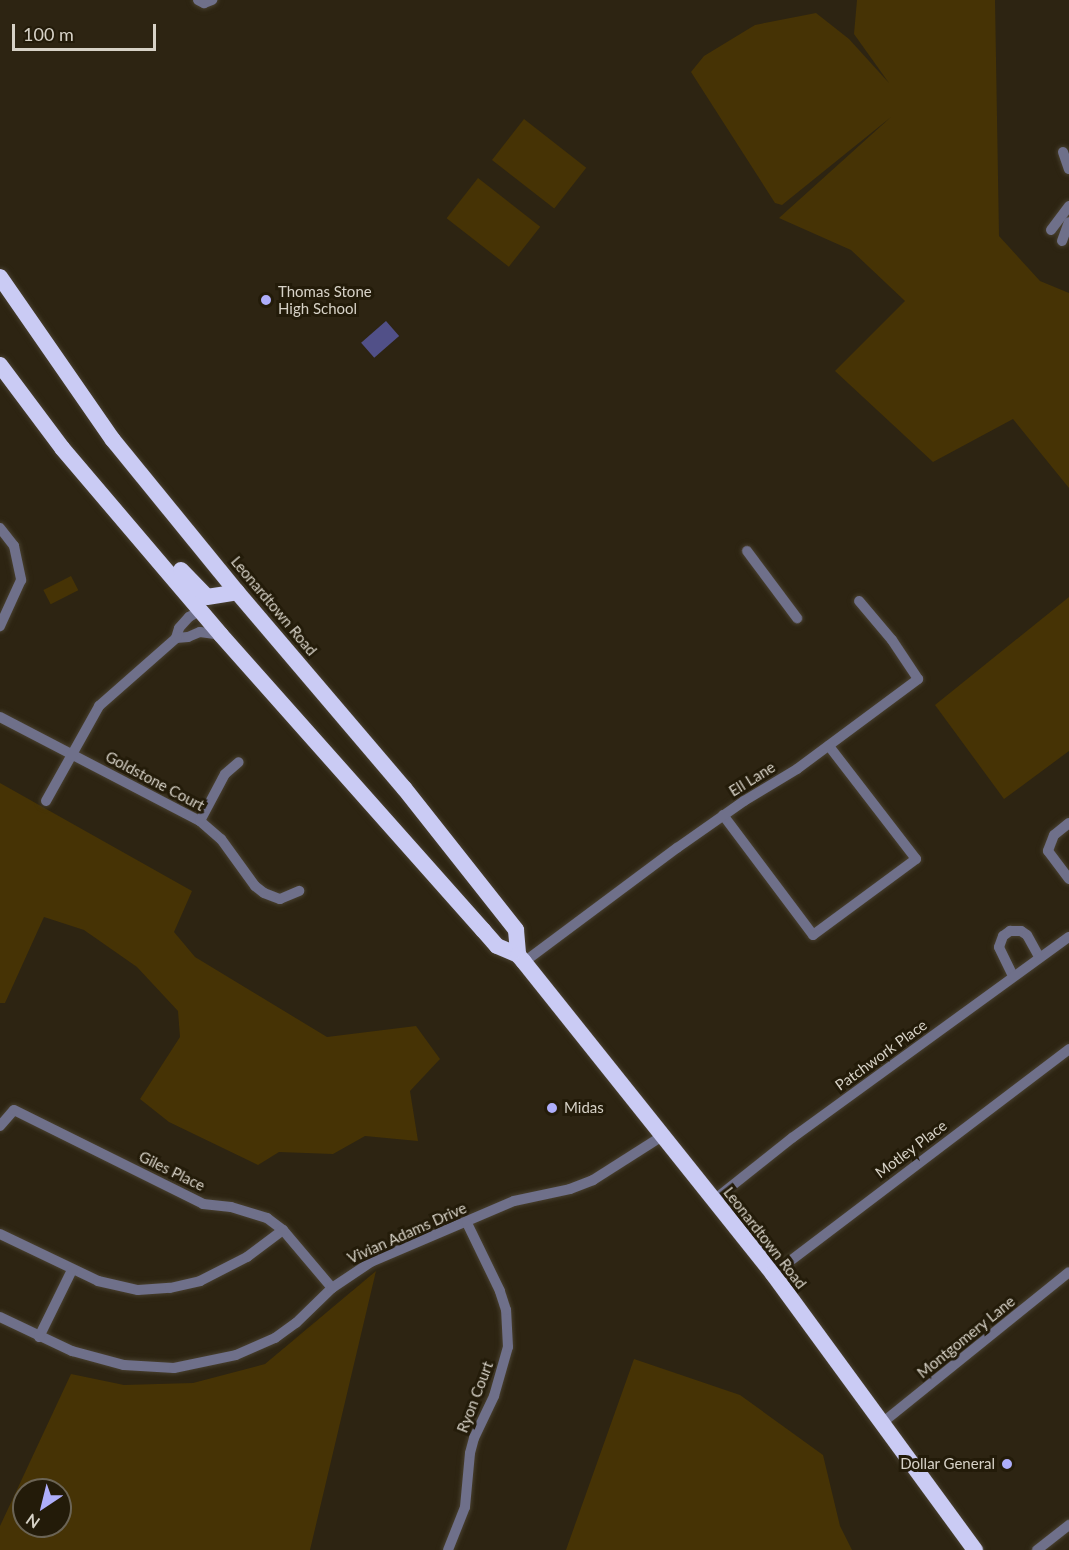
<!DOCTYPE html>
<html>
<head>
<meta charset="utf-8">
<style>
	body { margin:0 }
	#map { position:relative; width:1069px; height:1550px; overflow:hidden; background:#2d2412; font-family:Lato,sans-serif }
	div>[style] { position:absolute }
	.green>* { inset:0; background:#463305; transform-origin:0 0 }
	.water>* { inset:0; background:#515088; transform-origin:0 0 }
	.roads { filter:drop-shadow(0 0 2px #48402f) drop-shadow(0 0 2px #48402f) }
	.minor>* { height:10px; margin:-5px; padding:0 5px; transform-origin:5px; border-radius:5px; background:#6f708a }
	.trunk>* { height:16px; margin:-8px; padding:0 8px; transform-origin:8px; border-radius:8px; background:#cacbf4 }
	.dots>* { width:16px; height:16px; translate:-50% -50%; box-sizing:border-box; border:3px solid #231b09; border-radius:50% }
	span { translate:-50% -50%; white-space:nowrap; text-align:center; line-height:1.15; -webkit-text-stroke:6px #231b09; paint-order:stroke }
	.poi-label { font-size:15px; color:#d7d2c7 }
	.left { translate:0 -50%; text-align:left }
	.right { translate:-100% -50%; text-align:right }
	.street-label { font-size:15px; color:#d7d2c7 }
	.north { position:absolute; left:12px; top:1478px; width:60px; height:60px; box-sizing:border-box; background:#231b09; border:2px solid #6b6455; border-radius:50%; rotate:215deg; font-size:16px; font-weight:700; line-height:24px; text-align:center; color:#d7d2c7 }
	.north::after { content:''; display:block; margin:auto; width:21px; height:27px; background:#aeaefb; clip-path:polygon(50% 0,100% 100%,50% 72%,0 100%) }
	.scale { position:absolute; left:12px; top:24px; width:144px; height:27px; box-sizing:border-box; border:3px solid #d7d2c7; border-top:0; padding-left:8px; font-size:18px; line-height:21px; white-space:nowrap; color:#d7d2c7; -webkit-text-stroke:4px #231b09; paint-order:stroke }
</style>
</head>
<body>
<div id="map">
	<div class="green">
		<i style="clip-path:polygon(857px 0,995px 0,999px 236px,1040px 281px,1069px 293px,1069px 488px,1013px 419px,933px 462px,835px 371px,905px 301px,851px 250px,779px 218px,891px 117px,782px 205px,775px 203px,691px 72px,704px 56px,755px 25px,816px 13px,849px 39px,889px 83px,854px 34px)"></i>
		<i style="left:524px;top:119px;width:79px;height:52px;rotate:38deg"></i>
		<i style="left:478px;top:178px;width:79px;height:51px;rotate:38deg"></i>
		<i style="left:71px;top:576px;width:16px;height:31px;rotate:63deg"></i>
		<i style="clip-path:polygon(1069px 597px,1069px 751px,1004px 799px,935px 705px)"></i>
		<i style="clip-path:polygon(0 783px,192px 891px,174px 932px,195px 957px,327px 1037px,416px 1026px,440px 1059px,410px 1091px,418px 1141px,365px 1136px,333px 1154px,279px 1152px,258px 1165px,169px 1122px,140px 1099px,180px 1037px,178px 1011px,137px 967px,84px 930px,44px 917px,5px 1003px,0 1003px)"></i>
		<i style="clip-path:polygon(evenodd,376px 1271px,310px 1550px,0 1550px,0 1526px,71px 1374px,124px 1385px,193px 1383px,265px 1364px,376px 1271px,24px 1490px,60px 1490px,60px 1526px,24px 1526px,24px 1490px)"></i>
		<i style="clip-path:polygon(634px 1359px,740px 1395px,823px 1455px,840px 1526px,852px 1550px,566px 1550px)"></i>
	</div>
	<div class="water">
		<i style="left:386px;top:321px;width:20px;height:33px;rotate:49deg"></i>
	</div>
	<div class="roads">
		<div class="minor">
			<i style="left:198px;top:0;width:7px;rotate:27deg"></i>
			<i style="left:204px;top:3px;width:9px;rotate:-21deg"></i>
			<i style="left:1063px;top:152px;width:18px;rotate:71deg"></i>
			<i style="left:1051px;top:230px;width:30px;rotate:-53deg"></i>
			<i style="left:1062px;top:241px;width:20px;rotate:-70deg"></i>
			<i style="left:0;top:528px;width:23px;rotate:52deg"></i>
			<i style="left:14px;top:546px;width:35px;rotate:78deg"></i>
			<i style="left:21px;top:580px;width:51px;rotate:114.5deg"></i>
			<i style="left:747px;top:551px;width:84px;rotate:53.3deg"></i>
			<i style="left:176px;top:638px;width:12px;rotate:-5deg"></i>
			<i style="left:188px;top:637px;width:13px;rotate:-23deg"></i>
			<i style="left:200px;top:632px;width:21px;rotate:8deg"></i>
			<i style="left:0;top:717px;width:225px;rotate:27.5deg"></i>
			<i style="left:200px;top:821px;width:28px;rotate:41deg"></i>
			<i style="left:221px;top:839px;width:58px;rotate:54.1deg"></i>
			<i style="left:255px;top:886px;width:11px;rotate:38deg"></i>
			<i style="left:264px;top:893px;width:17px;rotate:21deg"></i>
			<i style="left:280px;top:899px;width:21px;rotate:-23deg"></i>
			<i style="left:46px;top:801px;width:109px;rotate:-60.8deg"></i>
			<i style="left:99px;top:706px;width:103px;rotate:-41.4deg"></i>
			<i style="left:176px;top:638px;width:10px;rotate:-73deg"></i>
			<i style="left:179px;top:628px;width:15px;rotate:-48deg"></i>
			<i style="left:189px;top:617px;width:14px;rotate:-30deg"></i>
			<i style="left:723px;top:815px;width:150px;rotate:53.1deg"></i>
			<i style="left:813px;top:935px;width:128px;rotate:-36.4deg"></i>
			<i style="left:916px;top:859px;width:143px;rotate:-127.6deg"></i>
			<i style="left:200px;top:821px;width:53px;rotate:-62deg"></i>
			<i style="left:225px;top:774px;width:18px;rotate:-41deg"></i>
			<i style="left:1069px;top:823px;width:19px;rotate:141deg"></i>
			<i style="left:1054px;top:835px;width:17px;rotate:111deg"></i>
			<i style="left:1048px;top:851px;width:35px;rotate:53deg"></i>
			<i style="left:524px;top:962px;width:191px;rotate:-36.7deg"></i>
			<i style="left:677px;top:848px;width:82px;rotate:-35deg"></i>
			<i style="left:744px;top:801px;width:62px;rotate:-31.1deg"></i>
			<i style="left:797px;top:769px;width:151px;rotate:-36.6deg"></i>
			<i style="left:918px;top:679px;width:47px;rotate:-123.7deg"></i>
			<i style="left:892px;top:640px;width:51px;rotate:-130.2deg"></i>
			<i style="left:1013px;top:976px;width:32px;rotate:-116deg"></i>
			<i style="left:999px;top:947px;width:12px;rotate:-70deg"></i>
			<i style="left:1003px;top:936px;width:9px;rotate:-36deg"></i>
			<i style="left:1010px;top:931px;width:11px"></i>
			<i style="left:1021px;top:931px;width:7px;rotate:34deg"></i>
			<i style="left:1027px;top:935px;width:25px;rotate:61deg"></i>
			<i style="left:0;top:1126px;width:21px;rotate:-49deg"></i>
			<i style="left:14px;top:1110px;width:211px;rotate:26.4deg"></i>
			<i style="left:203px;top:1204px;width:28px;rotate:6deg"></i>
			<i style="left:231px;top:1207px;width:38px;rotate:17deg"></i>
			<i style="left:267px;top:1218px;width:20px;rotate:37deg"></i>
			<i style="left:283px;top:1230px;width:76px;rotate:49.8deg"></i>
			<i style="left:714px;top:1200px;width:100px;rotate:-38.5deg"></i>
			<i style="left:792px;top:1138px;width:342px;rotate:-36deg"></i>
			<i style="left:0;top:1234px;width:109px;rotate:25.6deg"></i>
			<i style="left:98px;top:1281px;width:41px;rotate:12.7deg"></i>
			<i style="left:138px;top:1290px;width:32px;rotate:-4deg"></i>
			<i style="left:170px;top:1288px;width:31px;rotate:-13deg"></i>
			<i style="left:200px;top:1281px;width:53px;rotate:-27.1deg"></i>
			<i style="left:247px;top:1257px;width:45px;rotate:-36.9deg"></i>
			<i style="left:773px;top:1274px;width:372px;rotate:-37.2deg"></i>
			<i style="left:0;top:1317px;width:80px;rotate:25.3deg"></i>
			<i style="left:72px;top:1351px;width:54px;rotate:15.1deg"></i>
			<i style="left:124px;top:1365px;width:50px;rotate:3.4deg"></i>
			<i style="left:174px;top:1368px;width:63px;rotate:-11.8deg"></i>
			<i style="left:236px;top:1355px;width:43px;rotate:-23.6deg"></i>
			<i style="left:275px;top:1338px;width:26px;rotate:-36deg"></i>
			<i style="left:296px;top:1323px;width:50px;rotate:-44.2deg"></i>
			<i style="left:332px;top:1288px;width:47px;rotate:-33.7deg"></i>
			<i style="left:371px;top:1262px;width:155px;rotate:-23.1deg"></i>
			<i style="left:514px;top:1201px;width:57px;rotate:-12.1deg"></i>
			<i style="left:570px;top:1189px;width:25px;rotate:-21deg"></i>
			<i style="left:593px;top:1180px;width:84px;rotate:-32.4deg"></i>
			<i style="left:39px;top:1337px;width:75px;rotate:-63.8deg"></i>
			<i style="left:882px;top:1423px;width:240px;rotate:-38.9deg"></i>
			<i style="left:448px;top:1550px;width:46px;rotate:-68.4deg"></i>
			<i style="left:465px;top:1507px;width:54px;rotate:-84.7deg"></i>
			<i style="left:470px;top:1453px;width:16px;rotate:-75deg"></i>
			<i style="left:474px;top:1438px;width:47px;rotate:-64.5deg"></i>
			<i style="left:494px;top:1396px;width:51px;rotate:-74.1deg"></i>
			<i style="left:508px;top:1347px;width:37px;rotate:-93deg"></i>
			<i style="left:506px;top:1310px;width:20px;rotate:-108deg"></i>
			<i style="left:500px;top:1291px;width:76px;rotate:-115.9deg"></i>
			<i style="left:1037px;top:1550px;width:41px;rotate:-38deg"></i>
		</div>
		<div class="trunk">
			<i style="left:0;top:277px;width:198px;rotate:55.3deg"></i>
			<i style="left:113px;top:440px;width:196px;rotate:50.8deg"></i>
			<i style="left:237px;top:592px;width:257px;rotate:49.6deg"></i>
			<i style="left:404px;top:788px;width:181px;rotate:51.7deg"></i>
			<i style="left:516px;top:930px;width:25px;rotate:85deg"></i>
			<i style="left:0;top:365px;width:104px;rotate:53.2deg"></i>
			<i style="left:62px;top:448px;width:245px;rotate:49.6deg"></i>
			<i style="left:221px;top:635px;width:395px;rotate:48.4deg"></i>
			<i style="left:483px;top:930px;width:21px;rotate:49deg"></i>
			<i style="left:497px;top:946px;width:23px;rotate:23deg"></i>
			<i style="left:518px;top:955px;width:9px;rotate:49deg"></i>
			<i style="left:524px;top:962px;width:399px;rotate:51.4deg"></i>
			<i style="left:773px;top:1274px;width:342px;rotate:53.8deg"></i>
			<i style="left:181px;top:570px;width:37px;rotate:46deg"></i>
			<i style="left:207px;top:597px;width:30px;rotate:-9deg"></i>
		</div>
	</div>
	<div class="dots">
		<i style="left:266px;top:300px;background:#aeaefb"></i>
		<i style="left:552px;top:1108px;background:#aeaefb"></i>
		<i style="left:1007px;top:1464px;background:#aeaefb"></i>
	</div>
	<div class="poi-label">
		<span class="left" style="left:278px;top:300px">Thomas Stone<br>High School</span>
		<span class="left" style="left:564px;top:1108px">Midas</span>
		<span class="right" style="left:995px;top:1464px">Dollar General</span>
	</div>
	<div class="street-label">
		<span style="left:274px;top:606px;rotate:50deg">Leonardtown Road</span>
		<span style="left:752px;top:779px;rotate:-32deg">Ell Lane</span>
		<span style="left:155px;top:781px;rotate:28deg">Goldstone Court</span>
		<span style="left:881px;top:1055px;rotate:-36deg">Patchwork Place</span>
		<span style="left:911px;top:1149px;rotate:-37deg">Motley Place</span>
		<span style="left:172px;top:1171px;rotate:26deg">Giles Place</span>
		<span style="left:407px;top:1233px;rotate:-24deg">Vivian Adams Drive</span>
		<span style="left:765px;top:1238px;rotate:52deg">Leonardtown Road</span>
		<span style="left:966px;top:1337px;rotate:-39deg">Montgomery Lane</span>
		<span style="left:475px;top:1397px;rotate:-69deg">Ryon Court</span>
	</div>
	<div class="north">N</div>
	<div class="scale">100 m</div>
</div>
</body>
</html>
